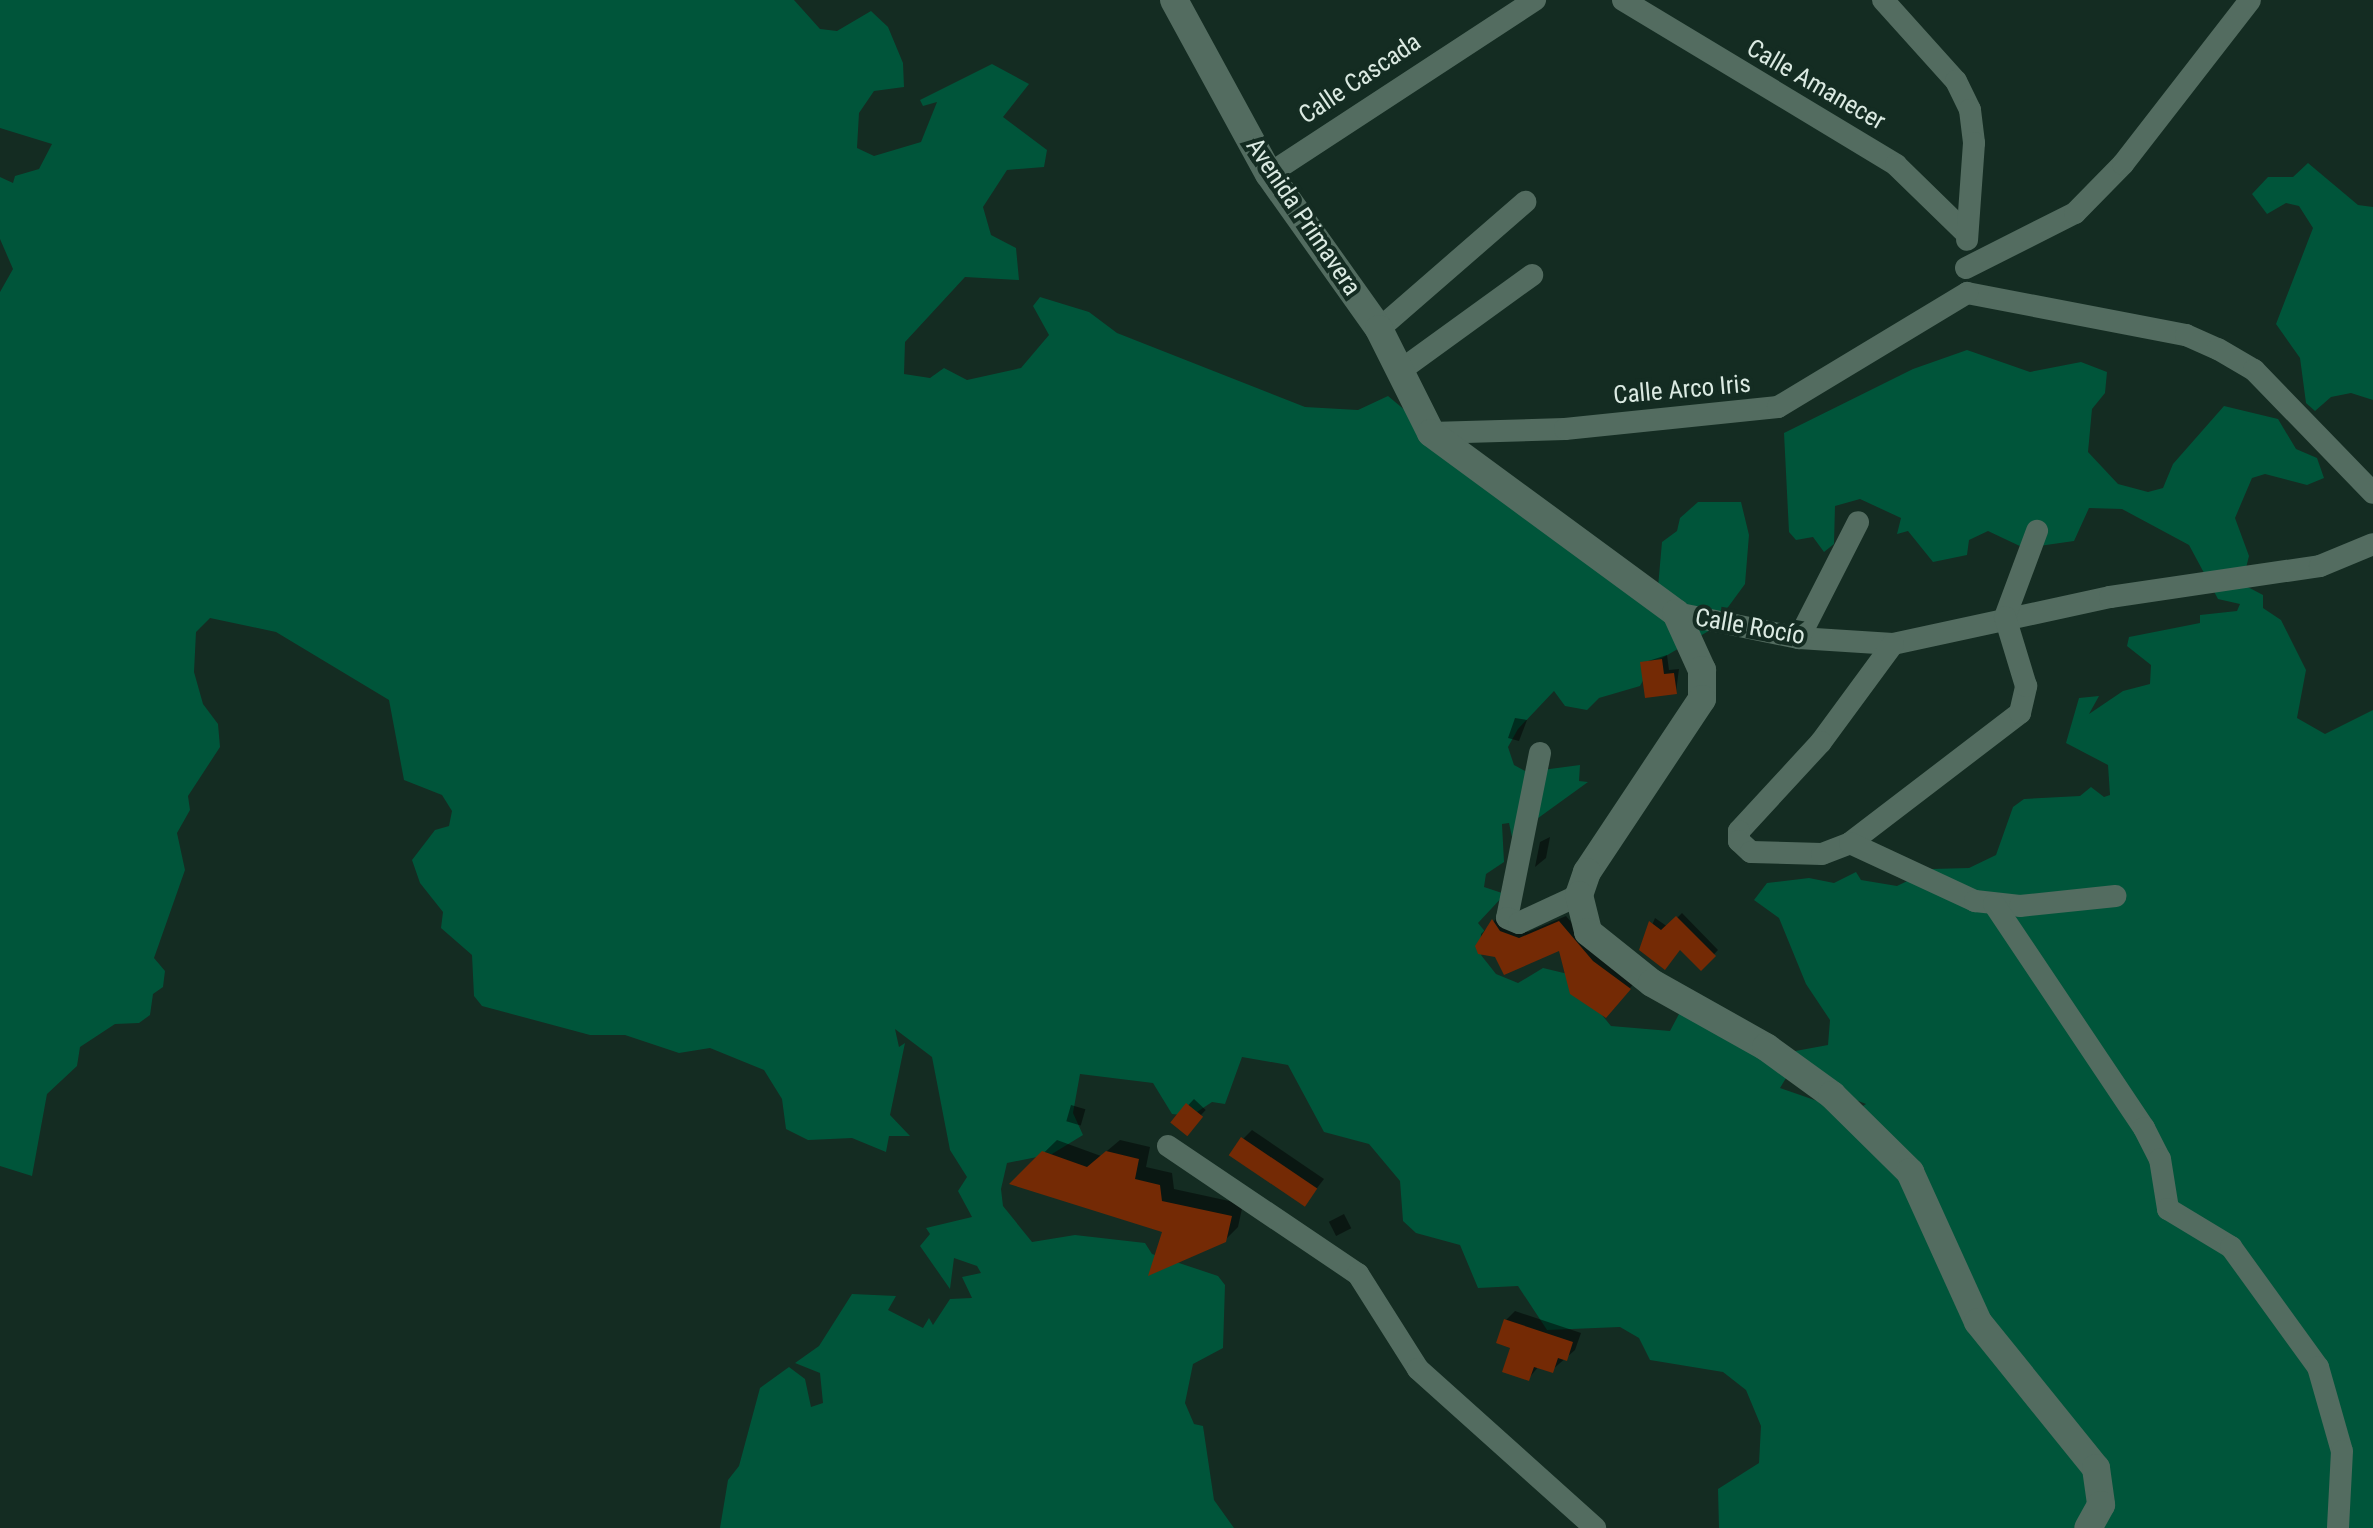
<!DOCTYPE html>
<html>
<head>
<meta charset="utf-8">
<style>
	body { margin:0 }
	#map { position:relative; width:2373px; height:1528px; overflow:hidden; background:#142c22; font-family:"Roboto Condensed",sans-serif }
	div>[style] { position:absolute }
	.green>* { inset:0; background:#00553a }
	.shadow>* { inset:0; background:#0007; transform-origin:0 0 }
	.building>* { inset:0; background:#742a05; transform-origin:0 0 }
	.minor>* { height:22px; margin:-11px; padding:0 11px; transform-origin:11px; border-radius:11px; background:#536c60 }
	.tertiary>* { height:28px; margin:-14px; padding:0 14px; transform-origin:14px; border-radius:14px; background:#536c60 }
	span { translate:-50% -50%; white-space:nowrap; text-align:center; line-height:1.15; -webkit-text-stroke:8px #142c22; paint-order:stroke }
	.street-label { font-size:25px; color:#dbeae2 }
</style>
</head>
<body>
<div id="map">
	<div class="green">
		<i style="clip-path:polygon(0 0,794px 0,820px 29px,837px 31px,871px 11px,888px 27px,903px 63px,904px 87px,874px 91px,859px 113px,857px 148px,874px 156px,921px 142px,937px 102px,923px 106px,920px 100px,992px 64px,1029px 84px,1003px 117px,1047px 150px,1044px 167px,1007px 170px,983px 207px,991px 235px,1016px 248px,1019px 280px,965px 277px,905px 342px,904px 374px,930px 378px,944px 368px,967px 380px,1021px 368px,1049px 335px,1033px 306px,1040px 297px,1089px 312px,1117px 333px,1305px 407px,1358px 410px,1388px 396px,1600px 573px,1658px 587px,1662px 542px,1677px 531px,1680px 518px,1698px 502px,1741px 502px,1749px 535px,1745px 584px,1712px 629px,1652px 664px,1640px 686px,1599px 698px,1587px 710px,1565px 706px,1554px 691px,1518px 729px,1508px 747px,1514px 765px,1527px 772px,1580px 765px,1579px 781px,1588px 782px,1512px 837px,1509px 823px,1502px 824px,1504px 862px,1486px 874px,1484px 887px,1505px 894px,1478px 923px,1492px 940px,1481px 955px,1496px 974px,1518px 983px,1543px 968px,1568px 974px,1611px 1026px,1670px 1031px,1680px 1012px,1696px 1005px,1786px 1078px,1780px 1088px,1852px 1113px,1866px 1104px,1820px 1086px,1790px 1052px,1828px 1045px,1830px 1020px,1806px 984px,1779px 918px,1754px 900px,1767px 883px,1809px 878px,1834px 883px,1856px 872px,1861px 880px,1897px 886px,1932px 869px,1969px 868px,1996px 855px,2013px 807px,2024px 799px,2080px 796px,2091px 787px,2104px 797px,2110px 795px,2108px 765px,2066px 743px,2079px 698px,2099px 696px,2089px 714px,2123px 691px,2150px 684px,2151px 665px,2127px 646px,2129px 637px,2200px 623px,2200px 615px,2237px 611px,2240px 604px,2218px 599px,2189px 545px,2122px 509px,2089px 508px,2074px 541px,2024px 548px,1988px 531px,1969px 540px,1967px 555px,1933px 562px,1908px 531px,1897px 534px,1901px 518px,1860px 499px,1835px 506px,1834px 544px,1824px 552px,1813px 537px,1796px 540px,1789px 532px,1784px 433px,1913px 369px,1967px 350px,2030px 372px,2081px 362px,2107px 372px,2105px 393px,2092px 409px,2088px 452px,2118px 484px,2148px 492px,2163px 488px,2173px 464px,2224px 406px,2278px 419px,2296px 449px,2317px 458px,2324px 478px,2307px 485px,2265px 474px,2252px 478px,2235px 518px,2249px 556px,2242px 584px,2263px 595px,2263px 608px,2281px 620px,2306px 670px,2297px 718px,2325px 734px,2373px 710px,2373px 1528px,1719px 1528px,1718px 1489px,1759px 1463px,1761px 1426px,1746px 1390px,1723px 1372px,1650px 1360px,1639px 1338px,1620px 1327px,1547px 1330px,1518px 1286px,1478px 1288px,1460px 1245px,1416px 1233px,1403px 1221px,1400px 1181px,1369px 1144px,1324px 1132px,1288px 1065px,1242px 1057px,1225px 1104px,1212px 1102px,1191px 1116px,1172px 1114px,1153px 1083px,1080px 1074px,1073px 1113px,1083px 1135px,1052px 1154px,1007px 1163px,1001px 1189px,1003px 1206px,1032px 1242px,1075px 1235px,1145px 1243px,1152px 1254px,1218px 1276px,1225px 1285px,1223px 1348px,1193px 1364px,1185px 1403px,1194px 1424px,1203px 1426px,1214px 1500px,1234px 1528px,720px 1528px,728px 1480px,739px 1466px,760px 1388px,789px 1367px,805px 1379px,811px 1407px,823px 1403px,820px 1373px,795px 1363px,819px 1346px,852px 1294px,896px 1296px,888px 1310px,923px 1328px,929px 1318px,933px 1325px,950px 1299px,972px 1298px,962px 1277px,981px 1273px,977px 1266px,954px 1258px,950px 1289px,920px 1246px,930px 1234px,926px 1228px,972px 1217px,958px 1191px,967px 1177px,950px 1150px,932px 1057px,895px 1029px,899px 1047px,905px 1043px,890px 1115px,910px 1136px,889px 1136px,886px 1152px,852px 1138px,808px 1140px,786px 1129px,782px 1099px,764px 1070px,710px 1048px,679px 1053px,625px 1035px,590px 1035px,482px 1006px,474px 996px,472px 955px,441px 928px,443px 912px,420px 883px,412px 860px,435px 830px,449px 826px,452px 811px,442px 795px,404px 780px,389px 700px,276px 632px,210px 618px,196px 632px,194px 672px,203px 704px,218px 724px,220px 747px,188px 796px,190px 810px,177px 833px,185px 870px,154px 958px,165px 971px,163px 987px,153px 994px,150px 1015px,139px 1023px,115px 1024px,80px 1047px,77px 1066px,47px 1094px,32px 1176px,0 1166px,0 292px,13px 269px,0 239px,0 177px,13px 183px,15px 176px,39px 169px,52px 144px,0 128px)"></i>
		<i style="clip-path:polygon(2308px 163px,2358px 205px,2373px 207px,2373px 400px,2351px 393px,2331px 397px,2315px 411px,2306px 403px,2300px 358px,2276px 324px,2313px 228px,2299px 206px,2286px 203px,2267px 214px,2252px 194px,2268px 177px,2293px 177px)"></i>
	</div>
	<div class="shadow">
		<i style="clip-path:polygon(1667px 655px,1669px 670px,1679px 669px,1676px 692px,1642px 663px)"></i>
		<i style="clip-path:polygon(1515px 718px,1527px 720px,1519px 741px,1508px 738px)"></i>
		<i style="clip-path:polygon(1550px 837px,1546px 858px,1535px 867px,1540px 842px)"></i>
		<i style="clip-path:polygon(1682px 913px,1718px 950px,1701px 968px,1681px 947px,1642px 949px,1655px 918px,1668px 927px)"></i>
		<i style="clip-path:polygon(1500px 915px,1507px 925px,1528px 932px,1566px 916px,1599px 955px,1636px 981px,1613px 1008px,1560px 948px,1480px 952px,1481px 934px)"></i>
		<i style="left:1194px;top:1099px;width:16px;height:31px;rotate:43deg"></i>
		<i style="left:1071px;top:1105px;width:15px;height:17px;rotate:16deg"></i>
		<i style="clip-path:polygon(1252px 1130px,1324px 1179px,1304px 1205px,1243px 1139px)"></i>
		<i style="clip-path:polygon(1057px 1140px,1101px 1156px,1120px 1140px,1150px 1147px,1146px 1167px,1172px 1173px,1174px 1189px,1243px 1204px,1238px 1227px,1225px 1240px,1165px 1230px,1013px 1183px)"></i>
		<i style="left:1344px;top:1214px;width:16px;height:17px;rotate:63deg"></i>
		<i style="clip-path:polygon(1515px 1311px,1581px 1333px,1575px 1350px,1552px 1370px,1539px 1366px,1529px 1378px,1506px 1320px)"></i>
	</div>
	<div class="building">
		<i style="clip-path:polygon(1662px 659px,1664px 674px,1674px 673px,1677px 694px,1645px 698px,1640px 662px)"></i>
		<i style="clip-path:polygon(1676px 916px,1716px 956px,1701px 971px,1680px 950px,1665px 970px,1639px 950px,1649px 921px,1661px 930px)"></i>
		<i style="clip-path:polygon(1492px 919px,1500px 931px,1519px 938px,1559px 921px,1593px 961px,1631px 989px,1606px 1018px,1570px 994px,1559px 951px,1504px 975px,1495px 957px,1478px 954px,1475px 946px)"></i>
		<i style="left:1186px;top:1103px;width:22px;height:25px;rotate:39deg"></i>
		<i style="left:1241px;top:1137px;width:92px;height:22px;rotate:34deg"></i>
		<i style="clip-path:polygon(1042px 1151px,1087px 1167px,1106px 1151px,1139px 1159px,1135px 1179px,1160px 1185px,1162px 1201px,1232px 1216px,1226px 1242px,1148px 1276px,1162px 1232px,1009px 1184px)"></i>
		<i style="clip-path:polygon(1504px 1319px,1573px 1342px,1567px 1361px,1558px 1358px,1553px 1373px,1534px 1367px,1529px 1381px,1502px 1372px,1510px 1348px,1496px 1343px)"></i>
	</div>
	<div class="minor">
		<i style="left:1623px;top:0;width:319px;rotate:31.1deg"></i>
		<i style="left:1896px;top:165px;width:99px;rotate:44.2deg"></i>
		<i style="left:1883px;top:0;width:109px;rotate:48deg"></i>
		<i style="left:1956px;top:81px;width:32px;rotate:64deg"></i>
		<i style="left:1970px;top:110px;width:33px;rotate:83deg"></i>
		<i style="left:1974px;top:143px;width:97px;rotate:94.1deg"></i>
		<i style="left:1269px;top:174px;width:318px;rotate:-33.2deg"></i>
		<i style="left:1966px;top:268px;width:122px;rotate:-26.8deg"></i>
		<i style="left:2075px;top:213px;width:69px;rotate:-45.6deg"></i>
		<i style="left:2123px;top:164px;width:207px;rotate:-52.2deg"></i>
		<i style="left:1967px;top:293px;width:223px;rotate:10.9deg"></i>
		<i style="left:2186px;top:335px;width:35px;rotate:24deg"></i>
		<i style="left:2218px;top:349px;width:42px;rotate:30.3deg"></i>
		<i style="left:2254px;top:370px;width:171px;rotate:45.9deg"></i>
		<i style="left:1379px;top:329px;width:194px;rotate:-41deg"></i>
		<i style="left:1401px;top:370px;width:162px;rotate:-35.9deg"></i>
		<i style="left:1431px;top:433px;width:134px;rotate:-1.7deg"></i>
		<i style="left:1565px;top:429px;width:214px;rotate:-5.9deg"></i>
		<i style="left:1778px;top:407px;width:221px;rotate:-31.1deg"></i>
		<i style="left:1676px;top:613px;width:126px;rotate:11.5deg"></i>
		<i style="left:1799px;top:638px;width:94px;rotate:3.7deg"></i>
		<i style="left:1893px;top:644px;width:222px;rotate:-12.2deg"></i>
		<i style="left:2110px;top:597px;width:212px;rotate:-8.4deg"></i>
		<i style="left:2320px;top:566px;width:57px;rotate:-22.5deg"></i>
		<i style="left:2005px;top:617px;width:92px;rotate:-69.6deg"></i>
		<i style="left:1799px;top:638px;width:130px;rotate:-63deg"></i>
		<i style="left:1893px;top:644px;width:122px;rotate:126.3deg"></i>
		<i style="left:1821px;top:742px;width:121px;rotate:132.7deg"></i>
		<i style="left:1739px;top:831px;width:10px;rotate:90deg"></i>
		<i style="left:1739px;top:841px;width:16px;rotate:43deg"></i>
		<i style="left:1751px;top:852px;width:71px;rotate:1.6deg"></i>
		<i style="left:1822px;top:854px;width:30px;rotate:-21deg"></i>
		<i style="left:1850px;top:843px;width:214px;rotate:-37.4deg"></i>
		<i style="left:2020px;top:713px;width:28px;rotate:-77deg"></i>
		<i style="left:2026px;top:686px;width:72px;rotate:-106.9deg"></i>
		<i style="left:1540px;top:753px;width:168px;rotate:101.3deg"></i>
		<i style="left:1507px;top:918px;width:13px;rotate:23deg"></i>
		<i style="left:1519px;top:923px;width:66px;rotate:-25deg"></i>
		<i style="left:1850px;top:843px;width:138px;rotate:24.9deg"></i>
		<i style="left:1975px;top:901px;width:45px;rotate:6.3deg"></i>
		<i style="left:2020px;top:906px;width:96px;rotate:-6deg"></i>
		<i style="left:1994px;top:904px;width:270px;rotate:56.2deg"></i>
		<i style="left:2144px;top:1128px;width:35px;rotate:63deg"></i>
		<i style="left:2160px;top:1159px;width:51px;rotate:80.9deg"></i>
		<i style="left:2168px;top:1209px;width:74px;rotate:31.1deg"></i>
		<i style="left:2231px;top:1247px;width:148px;rotate:54.1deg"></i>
		<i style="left:2318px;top:1367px;width:87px;rotate:74.1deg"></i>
		<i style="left:2342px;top:1451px;width:77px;rotate:93deg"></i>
		<i style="left:1168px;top:1146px;width:229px;rotate:34deg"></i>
		<i style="left:1358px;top:1274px;width:112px;rotate:57.7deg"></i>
		<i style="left:1418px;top:1369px;width:238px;rotate:41.9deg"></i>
	</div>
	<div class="tertiary">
		<i style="left:1174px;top:0;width:198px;rotate:61.4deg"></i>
		<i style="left:1269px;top:174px;width:190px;rotate:54.6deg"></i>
		<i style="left:1379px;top:329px;width:116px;rotate:63.4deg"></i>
		<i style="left:1431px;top:433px;width:304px;rotate:36.3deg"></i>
		<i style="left:1676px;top:613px;width:63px;rotate:65.5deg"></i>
		<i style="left:1702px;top:670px;width:29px;rotate:90deg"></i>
		<i style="left:1702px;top:699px;width:208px;rotate:123.6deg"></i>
		<i style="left:1587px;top:872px;width:24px;rotate:109deg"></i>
		<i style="left:1579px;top:895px;width:38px;rotate:76deg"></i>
		<i style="left:1588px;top:932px;width:82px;rotate:38.6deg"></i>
		<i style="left:1652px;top:983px;width:131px;rotate:29.3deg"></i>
		<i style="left:1766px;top:1047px;width:82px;rotate:36deg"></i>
		<i style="left:1832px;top:1095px;width:110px;rotate:44.6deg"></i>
		<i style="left:1910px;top:1172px;width:165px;rotate:65.6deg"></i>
		<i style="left:1978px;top:1322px;width:188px;rotate:51.1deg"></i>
		<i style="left:2096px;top:1468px;width:37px;rotate:82deg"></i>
		<i style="left:2101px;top:1505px;width:26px;rotate:119deg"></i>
	</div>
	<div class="street-label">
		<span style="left:1360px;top:79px;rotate:-34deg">Calle Cascada</span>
		<span style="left:1816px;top:85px;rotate:30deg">Calle Amanecer</span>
		<span style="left:1303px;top:217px;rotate:56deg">Avenida Primavera</span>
		<span style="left:1682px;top:390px;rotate:-5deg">Calle Arco Iris</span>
		<span style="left:1750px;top:627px;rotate:10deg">Calle Rocío</span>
	</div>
</div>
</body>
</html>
